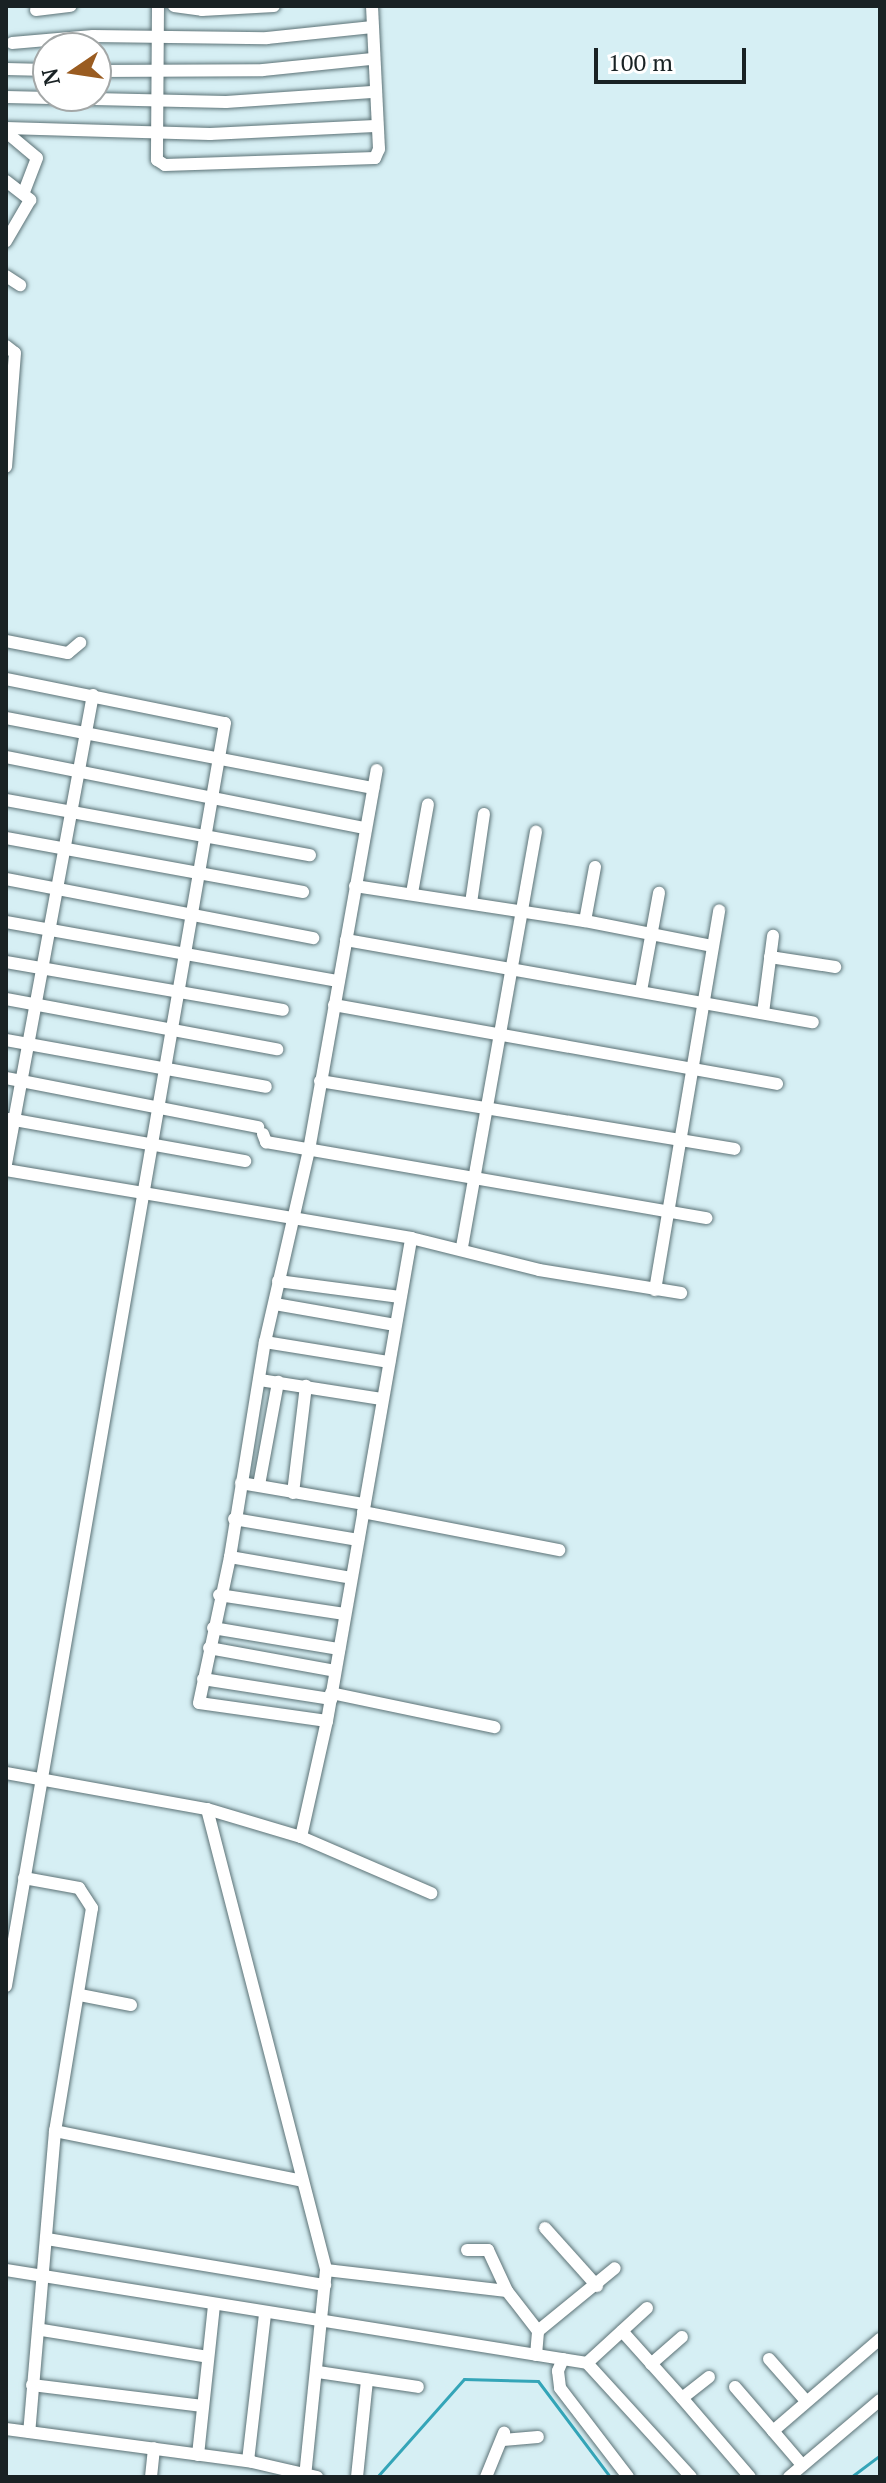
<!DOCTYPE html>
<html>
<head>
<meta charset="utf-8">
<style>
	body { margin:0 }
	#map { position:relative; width:886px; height:2483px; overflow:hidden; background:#d6eff4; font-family:"PT Serif",serif }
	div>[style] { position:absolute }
	.stream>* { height:3px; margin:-1.5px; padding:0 1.5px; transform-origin:1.5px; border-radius:1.5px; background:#34a5b8 }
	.roads { filter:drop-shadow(0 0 2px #5c7276) drop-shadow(0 0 2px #5c7276) }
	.minor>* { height:12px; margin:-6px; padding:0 6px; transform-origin:6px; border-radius:6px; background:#fff }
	span { translate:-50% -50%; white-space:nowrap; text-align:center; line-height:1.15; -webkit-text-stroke:6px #fff; paint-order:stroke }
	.frame { position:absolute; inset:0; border:8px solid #192224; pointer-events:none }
	.north { position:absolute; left:32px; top:32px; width:80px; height:80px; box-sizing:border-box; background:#fff; border:2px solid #a3a7a7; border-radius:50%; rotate:257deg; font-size:22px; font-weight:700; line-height:32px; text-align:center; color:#192224 }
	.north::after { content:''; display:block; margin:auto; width:28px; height:36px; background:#9a5c21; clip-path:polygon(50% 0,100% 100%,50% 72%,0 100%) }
	.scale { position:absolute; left:594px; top:48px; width:152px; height:36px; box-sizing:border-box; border:4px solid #192224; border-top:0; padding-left:10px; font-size:24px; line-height:28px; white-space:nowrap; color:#192224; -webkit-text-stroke:6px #fff; paint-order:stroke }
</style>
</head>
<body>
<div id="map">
	<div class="stream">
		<i style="left:377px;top:2477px;width:131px;rotate:-48.4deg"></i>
		<i style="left:464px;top:2379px;width:74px;rotate:1.5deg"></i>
		<i style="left:538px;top:2381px;width:120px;rotate:53.1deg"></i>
		<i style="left:851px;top:2477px;width:36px;rotate:-37deg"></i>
	</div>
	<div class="roads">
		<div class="minor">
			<i style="left:158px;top:6px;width:154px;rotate:90.4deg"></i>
			<i style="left:157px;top:160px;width:9px;rotate:32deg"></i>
			<i style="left:165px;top:165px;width:210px;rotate:-1.9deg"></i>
			<i style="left:375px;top:158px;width:10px;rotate:-66deg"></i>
			<i style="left:379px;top:149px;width:143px;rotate:-92.8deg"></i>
			<i style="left:174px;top:6px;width:28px;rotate:8deg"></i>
			<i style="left:202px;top:10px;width:72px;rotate:-3.2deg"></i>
			<i style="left:36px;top:10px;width:35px;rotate:-7deg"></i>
			<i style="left:12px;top:43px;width:81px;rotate:-4.9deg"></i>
			<i style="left:93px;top:36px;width:174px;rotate:0.7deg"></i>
			<i style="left:267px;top:38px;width:106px;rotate:-6deg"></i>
			<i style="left:6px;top:69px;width:42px;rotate:1.4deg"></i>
			<i style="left:96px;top:71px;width:167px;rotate:-0.3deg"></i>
			<i style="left:263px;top:70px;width:110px;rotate:-5.8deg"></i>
			<i style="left:6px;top:97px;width:220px;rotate:1.3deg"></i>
			<i style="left:226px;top:102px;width:146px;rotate:-3.9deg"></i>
			<i style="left:6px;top:128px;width:204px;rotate:1.7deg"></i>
			<i style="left:210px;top:134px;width:165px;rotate:-2.8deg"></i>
			<i style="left:6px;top:132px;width:40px;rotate:40deg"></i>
			<i style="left:37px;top:158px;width:36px;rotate:111deg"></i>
			<i style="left:6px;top:181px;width:31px;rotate:38deg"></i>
			<i style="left:30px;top:200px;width:48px;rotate:120.3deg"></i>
			<i style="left:6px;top:276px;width:17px;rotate:33deg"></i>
			<i style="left:6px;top:346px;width:11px;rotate:38deg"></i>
			<i style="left:15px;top:353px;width:114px;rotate:94.5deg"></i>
			<i style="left:6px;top:641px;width:63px;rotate:11deg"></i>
			<i style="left:68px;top:653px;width:16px;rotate:-40deg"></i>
			<i style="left:6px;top:679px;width:223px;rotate:11.4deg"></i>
			<i style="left:225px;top:723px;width:1282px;rotate:99.84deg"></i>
			<i style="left:6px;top:718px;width:374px;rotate:10.8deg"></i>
			<i style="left:6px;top:757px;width:367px;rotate:11.2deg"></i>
			<i style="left:6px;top:800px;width:309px;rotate:10.3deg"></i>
			<i style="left:6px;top:838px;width:302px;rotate:10.3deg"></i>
			<i style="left:6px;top:879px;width:313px;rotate:10.9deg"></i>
			<i style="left:355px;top:886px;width:233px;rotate:8.7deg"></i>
			<i style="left:585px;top:921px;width:129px;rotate:11.1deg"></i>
			<i style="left:412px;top:893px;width:90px;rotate:-79.8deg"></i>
			<i style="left:471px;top:903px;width:90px;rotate:-81.7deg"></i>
			<i style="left:585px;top:921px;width:55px;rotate:-79.5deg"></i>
			<i style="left:6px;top:922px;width:336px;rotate:10.1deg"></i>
			<i style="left:346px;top:940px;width:474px;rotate:10deg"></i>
			<i style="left:770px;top:957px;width:66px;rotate:8.7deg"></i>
			<i style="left:6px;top:962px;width:281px;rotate:9.8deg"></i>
			<i style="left:641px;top:991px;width:100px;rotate:-79.6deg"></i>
			<i style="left:6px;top:999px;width:276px;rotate:10.5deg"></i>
			<i style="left:334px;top:1005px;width:450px;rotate:10.1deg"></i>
			<i style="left:763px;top:1013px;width:78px;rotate:-82.6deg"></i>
			<i style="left:6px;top:1040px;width:264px;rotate:10.2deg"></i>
			<i style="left:6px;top:1078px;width:257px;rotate:11deg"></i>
			<i style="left:320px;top:1081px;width:420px;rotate:9.3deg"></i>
			<i style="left:9px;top:1119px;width:240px;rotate:10.1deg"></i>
			<i style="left:263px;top:1134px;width:9px;rotate:69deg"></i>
			<i style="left:266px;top:1142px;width:447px;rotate:9.8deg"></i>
			<i style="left:6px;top:1164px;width:477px;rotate:-79.5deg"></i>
			<i style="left:6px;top:1170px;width:411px;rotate:9.5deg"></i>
			<i style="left:411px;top:1238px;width:132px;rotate:14deg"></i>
			<i style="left:539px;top:1270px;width:144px;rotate:9.2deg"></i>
			<i style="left:462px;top:1247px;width:422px;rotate:-79.9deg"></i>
			<i style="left:278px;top:1281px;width:123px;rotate:7.5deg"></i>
			<i style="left:655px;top:1290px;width:385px;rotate:-80.4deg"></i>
			<i style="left:275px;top:1304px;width:122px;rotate:9.9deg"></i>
			<i style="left:265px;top:1342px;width:126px;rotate:9.2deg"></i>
			<i style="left:260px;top:1380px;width:123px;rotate:8.9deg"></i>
			<i style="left:241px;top:1483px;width:125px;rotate:9.7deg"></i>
			<i style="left:259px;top:1485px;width:105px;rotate:-79.5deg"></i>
			<i style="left:293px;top:1493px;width:108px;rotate:-83.1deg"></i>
			<i style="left:363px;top:1512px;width:200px;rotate:11deg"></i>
			<i style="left:234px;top:1519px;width:126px;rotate:9.6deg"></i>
			<i style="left:230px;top:1557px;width:123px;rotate:9.8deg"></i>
			<i style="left:219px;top:1595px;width:127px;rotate:8.6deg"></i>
			<i style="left:213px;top:1628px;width:128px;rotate:9.5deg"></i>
			<i style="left:209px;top:1648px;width:128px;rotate:10.3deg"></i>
			<i style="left:203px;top:1679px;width:130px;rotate:8.9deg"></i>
			<i style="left:331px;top:1693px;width:167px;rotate:11.8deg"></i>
			<i style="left:327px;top:1721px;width:129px;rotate:-172deg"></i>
			<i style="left:199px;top:1703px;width:149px;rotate:-78deg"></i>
			<i style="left:230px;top:1557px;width:218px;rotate:-80.8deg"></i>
			<i style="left:265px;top:1342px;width:197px;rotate:-77.1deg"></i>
			<i style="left:309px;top:1150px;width:386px;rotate:-79.9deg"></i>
			<i style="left:6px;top:1773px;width:204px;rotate:10.2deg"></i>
			<i style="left:207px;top:1809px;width:98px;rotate:16.6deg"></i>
			<i style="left:301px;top:1837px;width:142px;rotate:23.3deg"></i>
			<i style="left:207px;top:1809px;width:476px;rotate:75.5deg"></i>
			<i style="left:326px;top:2270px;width:208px;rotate:95.8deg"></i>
			<i style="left:301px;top:1837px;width:119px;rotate:-77.4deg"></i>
			<i style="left:327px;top:1721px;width:490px;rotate:-80.1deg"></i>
			<i style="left:24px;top:1878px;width:56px;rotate:10.3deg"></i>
			<i style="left:79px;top:1888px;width:24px;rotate:57deg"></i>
			<i style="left:92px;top:1908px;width:226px;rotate:99.4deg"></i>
			<i style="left:55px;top:2131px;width:302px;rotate:94.9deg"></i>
			<i style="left:80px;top:1995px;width:52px;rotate:11.1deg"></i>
			<i style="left:55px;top:2131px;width:249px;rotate:11.4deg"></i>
			<i style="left:545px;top:2228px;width:78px;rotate:48.1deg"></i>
			<i style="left:47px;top:2239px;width:282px;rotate:9.4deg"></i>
			<i style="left:467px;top:2250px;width:21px"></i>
			<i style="left:488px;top:2250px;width:45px;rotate:65.1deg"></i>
			<i style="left:6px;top:2270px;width:588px;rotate:9.09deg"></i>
			<i style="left:326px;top:2270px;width:182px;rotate:6.6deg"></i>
			<i style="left:507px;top:2291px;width:51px;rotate:52.2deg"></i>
			<i style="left:647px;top:2308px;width:81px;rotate:137.5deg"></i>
			<i style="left:587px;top:2363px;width:154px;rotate:47.6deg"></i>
			<i style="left:42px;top:2330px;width:168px;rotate:9.2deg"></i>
			<i style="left:622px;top:2331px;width:90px;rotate:48.2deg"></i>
			<i style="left:536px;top:2355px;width:24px;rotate:-85deg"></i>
			<i style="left:538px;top:2331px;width:99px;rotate:-39.3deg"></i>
			<i style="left:563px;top:2359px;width:13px;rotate:113deg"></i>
			<i style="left:558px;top:2371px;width:17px;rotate:83deg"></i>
			<i style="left:560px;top:2388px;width:112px;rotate:52.6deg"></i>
			<i style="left:769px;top:2359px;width:56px;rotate:48.6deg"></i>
			<i style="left:651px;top:2364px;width:41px;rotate:-41.1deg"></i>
			<i style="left:318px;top:2372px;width:101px;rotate:8.5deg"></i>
			<i style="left:709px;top:2377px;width:34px;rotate:142deg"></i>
			<i style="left:682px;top:2398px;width:104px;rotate:49.3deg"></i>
			<i style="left:32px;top:2385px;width:172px;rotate:7deg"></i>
			<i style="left:735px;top:2387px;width:58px;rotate:49.2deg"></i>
			<i style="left:773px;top:2431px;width:141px;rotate:-40.7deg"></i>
			<i style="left:6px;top:2429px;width:248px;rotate:7.6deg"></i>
			<i style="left:252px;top:2462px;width:67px;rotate:13deg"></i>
			<i style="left:773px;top:2431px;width:45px;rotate:49.5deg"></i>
			<i style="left:503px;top:2440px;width:35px;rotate:-5deg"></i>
			<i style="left:198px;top:2455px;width:150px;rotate:-83.9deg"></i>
			<i style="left:248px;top:2461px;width:148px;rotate:-83.4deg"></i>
			<i style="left:151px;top:2477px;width:29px;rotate:-84deg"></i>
			<i style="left:357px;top:2477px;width:98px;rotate:-84.1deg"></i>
			<i style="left:486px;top:2477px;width:48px;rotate:-67.8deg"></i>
			<i style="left:789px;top:2477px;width:119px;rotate:-40.2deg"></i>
		</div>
	</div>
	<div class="frame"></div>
	<div class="north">N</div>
	<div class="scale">100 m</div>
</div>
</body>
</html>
